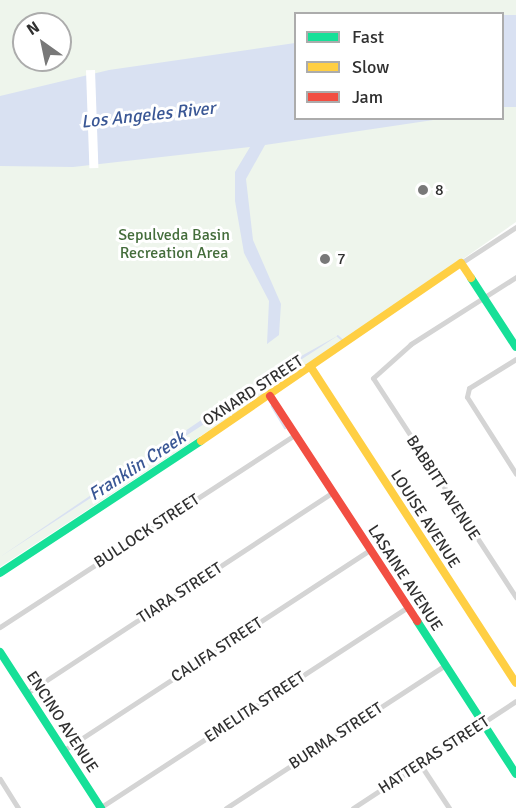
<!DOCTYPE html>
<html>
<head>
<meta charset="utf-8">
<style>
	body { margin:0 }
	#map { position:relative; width:516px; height:808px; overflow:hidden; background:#fff; font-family:Signika,sans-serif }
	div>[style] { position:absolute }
	.green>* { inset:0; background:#eef5ec }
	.water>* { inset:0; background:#d9e1f2; transform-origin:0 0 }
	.pier>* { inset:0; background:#fff; transform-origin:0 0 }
	.stream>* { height:1.5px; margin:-0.75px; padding:0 0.75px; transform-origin:0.75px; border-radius:0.75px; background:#d9e1f2 }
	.street>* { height:5px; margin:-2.5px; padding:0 2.5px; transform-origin:2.5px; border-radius:2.5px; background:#d4d4d4 }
	.fast>* { height:8px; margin:-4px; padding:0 4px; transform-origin:4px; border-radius:4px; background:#16e098 }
	.slow>* { height:8px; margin:-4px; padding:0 4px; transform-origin:4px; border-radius:4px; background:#ffcf43 }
	.jam>* { height:8px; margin:-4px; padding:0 4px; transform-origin:4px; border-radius:4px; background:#f24e42 }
	.dots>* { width:16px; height:16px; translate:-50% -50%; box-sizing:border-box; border:3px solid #fff; border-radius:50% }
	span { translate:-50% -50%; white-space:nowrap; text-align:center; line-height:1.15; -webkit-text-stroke:6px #fff; paint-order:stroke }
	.poi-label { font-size:16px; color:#303030 }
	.left { translate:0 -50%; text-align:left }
	.park-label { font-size:16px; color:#446d3b }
	.street-label { font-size:16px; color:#303030 }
	.water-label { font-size:18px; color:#3a5795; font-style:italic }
	.legend { position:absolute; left:294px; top:12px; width:210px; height:108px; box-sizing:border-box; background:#fff; border:2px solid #acacac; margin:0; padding:8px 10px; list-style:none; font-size:18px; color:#303030 }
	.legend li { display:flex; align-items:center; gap:12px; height:30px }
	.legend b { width:30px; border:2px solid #acacac }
	.north { position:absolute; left:12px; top:12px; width:60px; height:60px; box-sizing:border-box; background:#fff; border:2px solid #acacac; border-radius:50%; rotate:327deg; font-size:16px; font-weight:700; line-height:24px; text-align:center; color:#303030 }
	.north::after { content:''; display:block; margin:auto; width:21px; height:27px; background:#787878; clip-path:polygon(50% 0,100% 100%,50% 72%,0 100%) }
</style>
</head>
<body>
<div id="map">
	<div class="green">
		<i style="clip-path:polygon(evenodd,0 0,516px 0,516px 222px,337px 347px,0 567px,0 0,296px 14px,502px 14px,502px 118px,296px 118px,296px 14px,0 0,24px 24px,60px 24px,60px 60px,24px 60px,24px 24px)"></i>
	</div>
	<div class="water">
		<i style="left:516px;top:15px;width:92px;height:13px;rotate:90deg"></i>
		<i style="clip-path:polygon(295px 43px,296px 118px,440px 119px,265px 145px,246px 179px,253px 240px,281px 304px,279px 335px,267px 344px,269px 301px,244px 253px,235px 201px,235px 172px,250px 147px,73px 167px,0 166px,0 96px,109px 70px)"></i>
		<i style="clip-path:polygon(339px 335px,282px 372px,274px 374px,275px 378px,0 557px,269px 374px)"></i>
	</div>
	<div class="pier">
		<i style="left:95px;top:70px;width:98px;height:9px;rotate:88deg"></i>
	</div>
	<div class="stream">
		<i style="left:338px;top:336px;width:11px;rotate:41deg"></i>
		<i style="left:272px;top:406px;width:26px;rotate:59deg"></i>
	</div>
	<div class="street">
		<i style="left:461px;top:263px;width:66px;rotate:-33.2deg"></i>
		<i style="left:516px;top:277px;width:125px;rotate:147.5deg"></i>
		<i style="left:411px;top:344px;width:51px;rotate:138.2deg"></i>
		<i style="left:373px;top:378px;width:262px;rotate:56.9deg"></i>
		<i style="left:516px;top:359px;width:55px;rotate:148.3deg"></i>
		<i style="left:469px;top:388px;width:9px;rotate:103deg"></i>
		<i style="left:467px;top:397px;width:91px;rotate:57.5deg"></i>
		<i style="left:0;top:627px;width:352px;rotate:-33.1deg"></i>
		<i style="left:27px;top:693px;width:366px;rotate:-33.3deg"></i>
		<i style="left:64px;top:750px;width:366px;rotate:-33.2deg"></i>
		<i style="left:420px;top:764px;width:53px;rotate:56.6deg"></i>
		<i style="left:0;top:779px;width:34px;rotate:58deg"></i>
		<i style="left:101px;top:807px;width:366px;rotate:-33.1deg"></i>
		<i style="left:226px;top:808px;width:262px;rotate:-33.1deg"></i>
		<i style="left:353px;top:808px;width:195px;rotate:-33.3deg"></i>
	</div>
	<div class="fast">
		<i style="left:471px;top:278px;width:82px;rotate:56.9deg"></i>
		<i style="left:0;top:573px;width:240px;rotate:-33.3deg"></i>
		<i style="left:417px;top:621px;width:182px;rotate:57.1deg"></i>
		<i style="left:0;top:652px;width:186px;rotate:57.1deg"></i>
	</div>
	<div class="slow">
		<i style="left:312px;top:369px;width:374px;rotate:57deg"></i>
		<i style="left:201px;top:441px;width:315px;rotate:-34.4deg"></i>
		<i style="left:461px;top:263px;width:18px;rotate:56deg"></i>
	</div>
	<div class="jam">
		<i style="left:270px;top:396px;width:269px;rotate:56.8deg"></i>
	</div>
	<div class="dots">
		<i style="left:423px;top:190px;background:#787878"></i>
		<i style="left:325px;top:259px;background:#787878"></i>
	</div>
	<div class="poi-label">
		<span class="left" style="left:435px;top:190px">8</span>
		<span class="left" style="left:337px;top:259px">7</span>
	</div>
	<div class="park-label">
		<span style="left:174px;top:244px">Sepulveda Basin<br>Recreation Area</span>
	</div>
	<div class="street-label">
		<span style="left:253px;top:391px;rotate:-33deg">OXNARD STREET</span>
		<span style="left:443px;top:488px;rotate:57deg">BABBITT AVENUE</span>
		<span style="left:425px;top:519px;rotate:57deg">LOUISE AVENUE</span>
		<span style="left:147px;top:531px;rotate:-33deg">BULLOCK STREET</span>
		<span style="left:405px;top:578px;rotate:57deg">LASAINE AVENUE</span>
		<span style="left:180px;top:593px;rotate:-33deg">TIARA STREET</span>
		<span style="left:217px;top:650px;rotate:-33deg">CALIFA STREET</span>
		<span style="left:255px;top:707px;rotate:-33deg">EMELITA STREET</span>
		<span style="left:62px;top:722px;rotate:57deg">ENCINO AVENUE</span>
		<span style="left:336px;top:736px;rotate:-33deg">BURMA STREET</span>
		<span style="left:434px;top:755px;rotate:-33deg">HATTERAS STREET</span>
	</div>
	<div class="water-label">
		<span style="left:148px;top:115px;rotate:-6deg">Los Angeles River</span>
		<span style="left:137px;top:466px;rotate:-33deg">Franklin Creek</span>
	</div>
	<ul class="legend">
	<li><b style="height:8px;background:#16e098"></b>Fast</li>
	<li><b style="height:8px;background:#ffcf43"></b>Slow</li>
	<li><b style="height:8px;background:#f24e42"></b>Jam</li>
	</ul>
	<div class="north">N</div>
</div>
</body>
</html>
